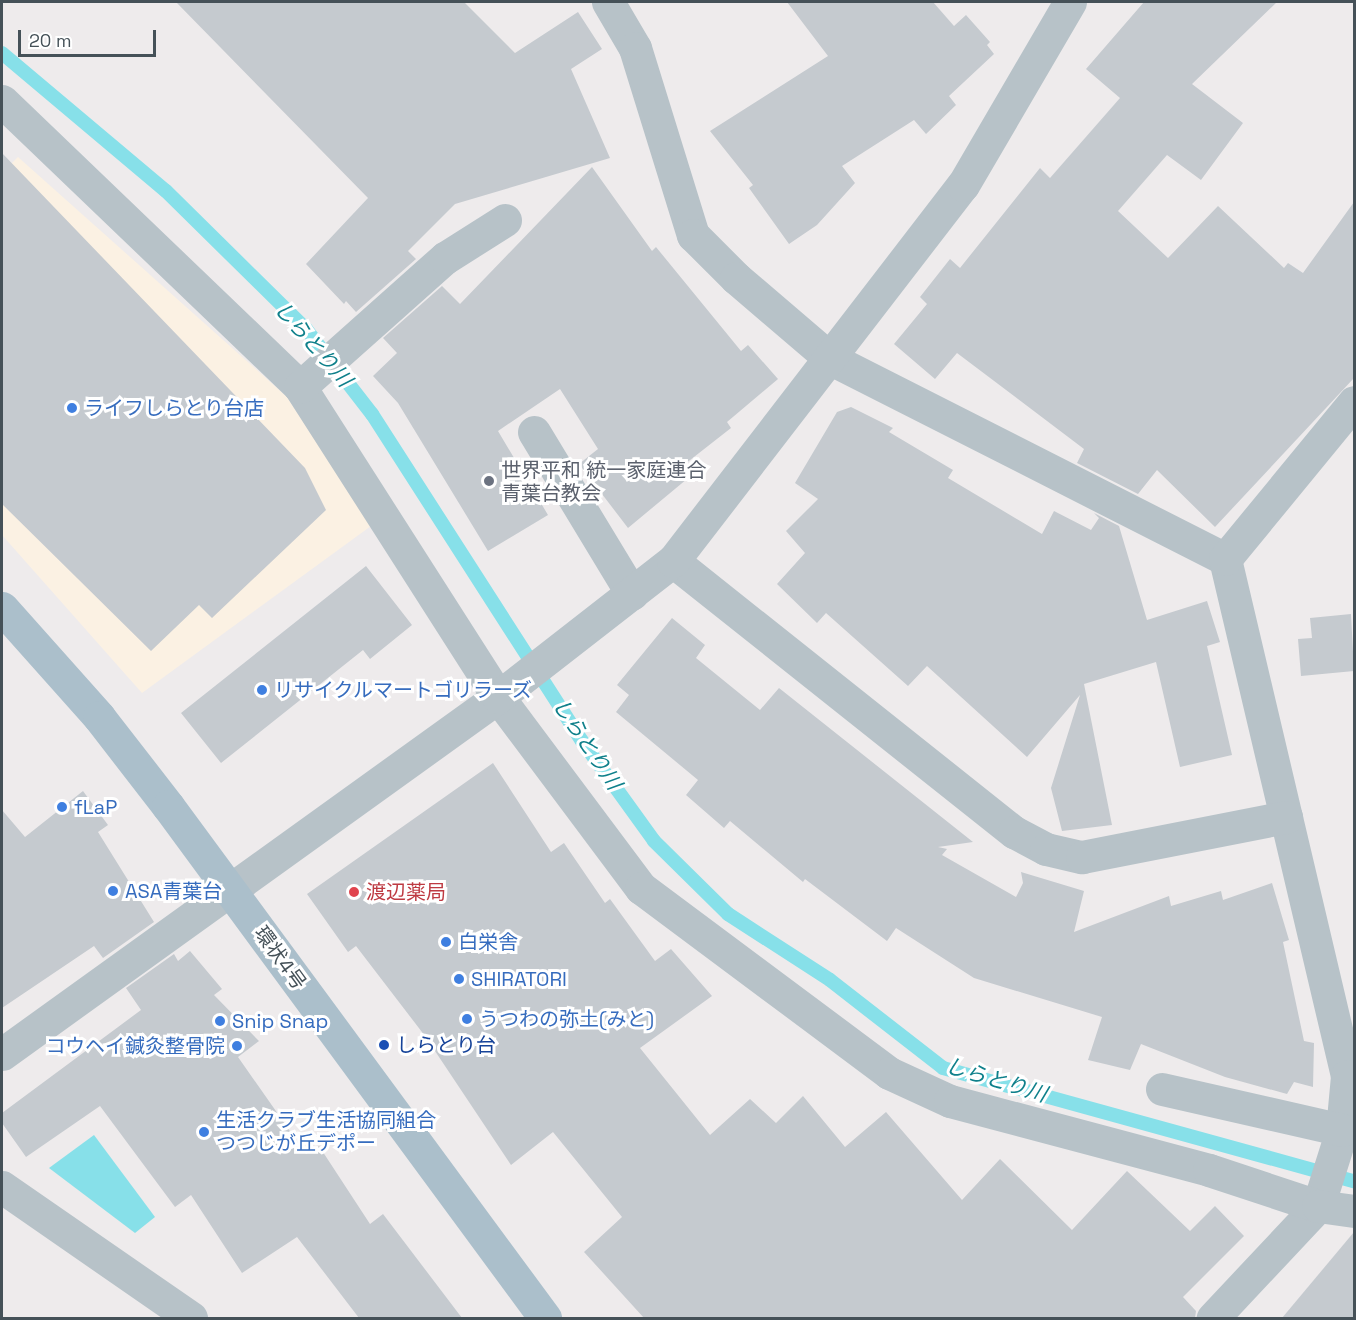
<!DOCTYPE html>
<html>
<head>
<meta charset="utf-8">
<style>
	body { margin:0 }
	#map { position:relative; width:1356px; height:1320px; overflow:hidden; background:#eeebec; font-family:"Space Grotesk","Noto Sans JP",sans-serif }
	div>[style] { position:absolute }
	.commercial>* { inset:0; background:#fbf1e3 }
	.water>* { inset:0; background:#87e0e9 }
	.stream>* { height:14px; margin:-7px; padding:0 7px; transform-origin:7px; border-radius:7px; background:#87e0e9 }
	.building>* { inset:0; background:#c5cacf }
	.minor>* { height:33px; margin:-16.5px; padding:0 16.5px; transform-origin:16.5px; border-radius:16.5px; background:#b7c2c8 }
	.major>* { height:33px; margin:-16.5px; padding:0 16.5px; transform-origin:16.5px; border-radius:16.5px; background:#abbfcb }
	.dots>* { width:16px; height:16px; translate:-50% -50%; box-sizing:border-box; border:3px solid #fff; border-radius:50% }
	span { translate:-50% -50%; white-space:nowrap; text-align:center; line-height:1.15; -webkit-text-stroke:6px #fff; paint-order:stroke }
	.shop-label { font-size:20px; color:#366cbe }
	.left { translate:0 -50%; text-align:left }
	.right { translate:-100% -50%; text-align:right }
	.worship-label { font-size:20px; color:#5b616d }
	.health-label { font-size:20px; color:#be3a42 }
	.street-label { font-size:20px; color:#455158 }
	.transit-label { font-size:20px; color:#164399 }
	.water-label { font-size:21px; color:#0f808b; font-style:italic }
	.frame { position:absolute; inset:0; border:3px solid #455158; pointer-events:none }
	.scale { position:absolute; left:18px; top:30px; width:138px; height:27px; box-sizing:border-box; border:3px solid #455158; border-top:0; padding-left:8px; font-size:18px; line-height:21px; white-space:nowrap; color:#455158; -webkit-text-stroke:4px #fff; paint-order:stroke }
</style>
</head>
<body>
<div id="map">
	<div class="commercial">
		<i style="clip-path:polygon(18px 157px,287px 397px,371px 526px,142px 693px,2px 535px,2px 173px)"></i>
	</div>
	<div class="water">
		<i style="clip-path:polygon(94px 1135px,155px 1217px,135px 1233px,49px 1168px)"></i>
	</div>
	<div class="stream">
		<i style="left:2px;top:53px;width:214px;rotate:40.1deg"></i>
		<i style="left:166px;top:191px;width:197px;rotate:44.6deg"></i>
		<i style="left:306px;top:329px;width:108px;rotate:52.2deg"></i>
		<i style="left:372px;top:414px;width:389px;rotate:57.3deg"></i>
		<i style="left:582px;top:741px;width:123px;rotate:54.2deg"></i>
		<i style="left:654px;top:841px;width:104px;rotate:44.6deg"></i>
		<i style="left:728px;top:914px;width:121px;rotate:32.9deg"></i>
		<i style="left:830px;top:980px;width:143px;rotate:37.9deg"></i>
		<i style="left:943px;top:1068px;width:426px;rotate:15.4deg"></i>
	</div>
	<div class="building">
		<i style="clip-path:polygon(176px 2px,464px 2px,515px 53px,578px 12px,602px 49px,571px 69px,610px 158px,455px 204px,408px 251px,416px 259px,356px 312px,346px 301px,344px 304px,306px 264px,368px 198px)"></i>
		<i style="clip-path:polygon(787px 2px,933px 2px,954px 26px,966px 15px,990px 42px,987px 45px,994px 54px,949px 96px,956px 105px,926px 134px,914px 120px,842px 166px,855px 183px,817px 225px,789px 244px,749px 188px,753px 185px,710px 131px,828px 56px)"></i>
		<i style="clip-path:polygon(1144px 2px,1277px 2px,1192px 84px,1243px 123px,1201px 180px,1167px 155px,1118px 211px,1168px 258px,1218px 206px,1284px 268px,1288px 263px,1303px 273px,1354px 202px,1354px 378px,1215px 527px,1157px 470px,1138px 494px,1077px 463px,1084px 449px,957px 353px,935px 379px,894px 344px,927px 304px,920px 297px,950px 259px,960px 268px,1040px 168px,1050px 178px,1120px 98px,1086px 69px)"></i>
		<i style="clip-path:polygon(2px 153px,305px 468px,326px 510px,212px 618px,199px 605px,151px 651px,2px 504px)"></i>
		<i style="clip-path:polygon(592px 167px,652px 251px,656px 247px,741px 351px,748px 345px,778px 379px,727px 422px,731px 428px,685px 464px,693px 474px,628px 528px,579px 464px,598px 449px,560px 389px,498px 431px,548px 515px,488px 551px,398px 403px,373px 376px,397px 353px,383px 338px,442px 286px,460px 304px)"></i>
		<i style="clip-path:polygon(851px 407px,893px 428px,889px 432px,953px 470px,948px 478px,1042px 534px,1054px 511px,1091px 530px,1099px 518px,1094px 513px,1119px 526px,1147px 620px,1207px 601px,1220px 642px,1207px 646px,1232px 755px,1180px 767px,1156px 662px,1084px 684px,1112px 825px,1062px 831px,1051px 788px,1080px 695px,1027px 757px,927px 666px,908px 686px,826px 613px,817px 623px,777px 584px,805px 553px,786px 531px,818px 499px,795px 483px,837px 412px)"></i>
		<i style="clip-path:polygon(366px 566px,412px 625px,370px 659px,363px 650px,221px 763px,181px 713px)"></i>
		<i style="clip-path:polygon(1351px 614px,1354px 671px,1301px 676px,1298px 639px,1312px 638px,1310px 618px)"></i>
		<i style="clip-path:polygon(672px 618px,705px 645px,696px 658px,760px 710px,779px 688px,973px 842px,938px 847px,947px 849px,942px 855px,1016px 897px,1023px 883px,1021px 872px,1084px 891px,1074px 932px,1169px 896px,1171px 906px,1221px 891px,1223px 900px,1272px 883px,1289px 940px,1283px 942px,1304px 1041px,1314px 1043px,1313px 1087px,1294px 1082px,1287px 1094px,1225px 1077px,1141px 1044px,1130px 1070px,1088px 1060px,1102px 1017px,974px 978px,896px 928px,887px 941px,805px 879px,803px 882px,730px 821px,724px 828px,686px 795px,698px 780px,616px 712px,629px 695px,617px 685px)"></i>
		<i style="clip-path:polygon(493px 763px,551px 852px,564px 843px,605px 903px,610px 899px,655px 961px,671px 949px,712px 996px,640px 1048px,710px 1135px,750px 1099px,776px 1123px,803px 1096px,845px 1147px,886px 1112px,962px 1200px,1000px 1159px,1072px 1230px,1127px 1171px,1190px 1231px,1215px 1206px,1244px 1236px,1183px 1297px,1196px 1311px,1195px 1318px,644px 1318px,584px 1252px,622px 1217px,553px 1132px,511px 1165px,425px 1036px,356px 946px,348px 952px,307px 894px)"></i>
		<i style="clip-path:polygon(83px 791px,108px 825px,98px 832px,154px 922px,103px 958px,94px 946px,2px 1008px,2px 810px,25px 837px)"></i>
		<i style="clip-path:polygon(190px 951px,222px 989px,214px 995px,259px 1041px,238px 1057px,306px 1154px,319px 1146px,370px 1224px,383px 1214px,462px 1318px,359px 1318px,297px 1237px,242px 1273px,191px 1195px,175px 1207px,100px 1106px,26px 1157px,2px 1123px,2px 1113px,141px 1010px,126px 988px,174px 954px,178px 961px)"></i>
		<i style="clip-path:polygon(1354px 1232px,1354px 1318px,1282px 1318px)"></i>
	</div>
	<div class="minor">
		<i style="left:608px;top:2px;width:53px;rotate:59.6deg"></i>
		<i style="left:635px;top:48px;width:196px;rotate:72.8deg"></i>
		<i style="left:693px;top:235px;width:61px;rotate:45deg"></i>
		<i style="left:736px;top:278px;width:125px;rotate:40.5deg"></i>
		<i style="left:831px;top:359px;width:442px;rotate:26.9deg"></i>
		<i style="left:1225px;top:559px;width:531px;rotate:76.72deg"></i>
		<i style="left:1347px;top:1076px;width:54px;rotate:95.3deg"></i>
		<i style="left:1342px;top:1130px;width:80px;rotate:107.5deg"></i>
		<i style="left:1318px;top:1206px;width:154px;rotate:133.2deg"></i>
		<i style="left:2px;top:101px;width:413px;rotate:43.8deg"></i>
		<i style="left:300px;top:387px;width:368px;rotate:57.4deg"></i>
		<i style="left:498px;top:697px;width:239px;rotate:53.2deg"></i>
		<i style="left:641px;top:888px;width:309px;rotate:36.7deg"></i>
		<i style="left:889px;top:1073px;width:67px;rotate:24.7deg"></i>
		<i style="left:950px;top:1101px;width:268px;rotate:14.9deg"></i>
		<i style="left:1209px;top:1170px;width:115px;rotate:18.3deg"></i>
		<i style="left:1318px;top:1206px;width:36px;rotate:8deg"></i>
		<i style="left:300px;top:387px;width:194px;rotate:-41.7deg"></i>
		<i style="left:445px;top:258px;width:71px;rotate:-32.3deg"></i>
		<i style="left:534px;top:432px;width:189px;rotate:58.8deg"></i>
		<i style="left:1225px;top:559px;width:203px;rotate:-50.6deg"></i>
		<i style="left:673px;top:561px;width:436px;rotate:38.5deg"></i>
		<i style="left:1014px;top:832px;width:36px;rotate:28deg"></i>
		<i style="left:1046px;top:849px;width:37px;rotate:13deg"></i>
		<i style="left:1082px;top:857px;width:208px;rotate:-11.1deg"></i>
		<i style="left:2px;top:1054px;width:611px;rotate:-35.74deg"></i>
		<i style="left:498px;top:697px;width:222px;rotate:-37.9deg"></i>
		<i style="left:673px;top:561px;width:475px;rotate:-52.4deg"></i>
		<i style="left:963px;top:185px;width:212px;rotate:-59.7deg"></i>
		<i style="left:1162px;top:1089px;width:185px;rotate:12.8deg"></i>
		<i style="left:2px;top:1187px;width:230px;rotate:34.7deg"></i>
	</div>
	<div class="major">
		<i style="left:2px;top:608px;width:146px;rotate:48.3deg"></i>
		<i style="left:99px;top:717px;width:113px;rotate:52.2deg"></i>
		<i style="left:168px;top:806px;width:636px;rotate:53.63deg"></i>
	</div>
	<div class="dots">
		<i style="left:72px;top:408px;background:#3f7fe0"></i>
		<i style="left:489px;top:481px;background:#6b7280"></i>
		<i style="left:262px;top:690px;background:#3f7fe0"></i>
		<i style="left:62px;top:807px;background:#3f7fe0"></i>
		<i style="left:113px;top:891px;background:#3f7fe0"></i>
		<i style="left:354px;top:892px;background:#e0444e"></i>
		<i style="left:446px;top:942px;background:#3f7fe0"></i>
		<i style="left:459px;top:979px;background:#3f7fe0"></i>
		<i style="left:467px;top:1019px;background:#3f7fe0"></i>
		<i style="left:220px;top:1021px;background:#3f7fe0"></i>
		<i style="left:384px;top:1045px;background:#1a4fb4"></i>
		<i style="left:237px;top:1046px;background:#3f7fe0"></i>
		<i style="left:204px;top:1132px;background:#3f7fe0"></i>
	</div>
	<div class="shop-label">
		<span class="left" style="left:84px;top:408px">ライフしらとり台店</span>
		<span class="left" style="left:274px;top:690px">リサイクルマートゴリラーズ</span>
		<span class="left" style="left:74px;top:807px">fLaP</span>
		<span class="left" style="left:125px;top:891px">ASA青葉台</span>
		<span class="left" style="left:458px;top:942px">白栄舎</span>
		<span class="left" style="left:471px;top:979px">SHIRATORI</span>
		<span class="left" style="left:479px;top:1019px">うつわの弥土(みと)</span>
		<span class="left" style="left:232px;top:1021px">Snip Snap</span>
		<span class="right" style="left:225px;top:1046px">コウヘイ鍼灸整骨院</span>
		<span class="left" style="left:216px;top:1132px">生活クラブ生活協同組合<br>つつじが丘デポー</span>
	</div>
	<div class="worship-label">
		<span class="left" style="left:501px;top:482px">世界平和 統一家庭連合<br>青葉台教会</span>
	</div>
	<div class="health-label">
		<span class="left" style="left:366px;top:892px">渡辺薬局</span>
	</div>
	<div class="street-label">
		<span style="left:280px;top:958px;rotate:54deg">環状4号</span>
	</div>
	<div class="transit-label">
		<span class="left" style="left:396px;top:1045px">しらとり台</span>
	</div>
	<div class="water-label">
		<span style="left:313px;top:344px;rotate:49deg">しらとり川</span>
		<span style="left:587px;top:744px;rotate:56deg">しらとり川</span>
		<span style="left:996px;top:1080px;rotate:17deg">しらとり川</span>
	</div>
	<div class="frame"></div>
	<div class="scale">20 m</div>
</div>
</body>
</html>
